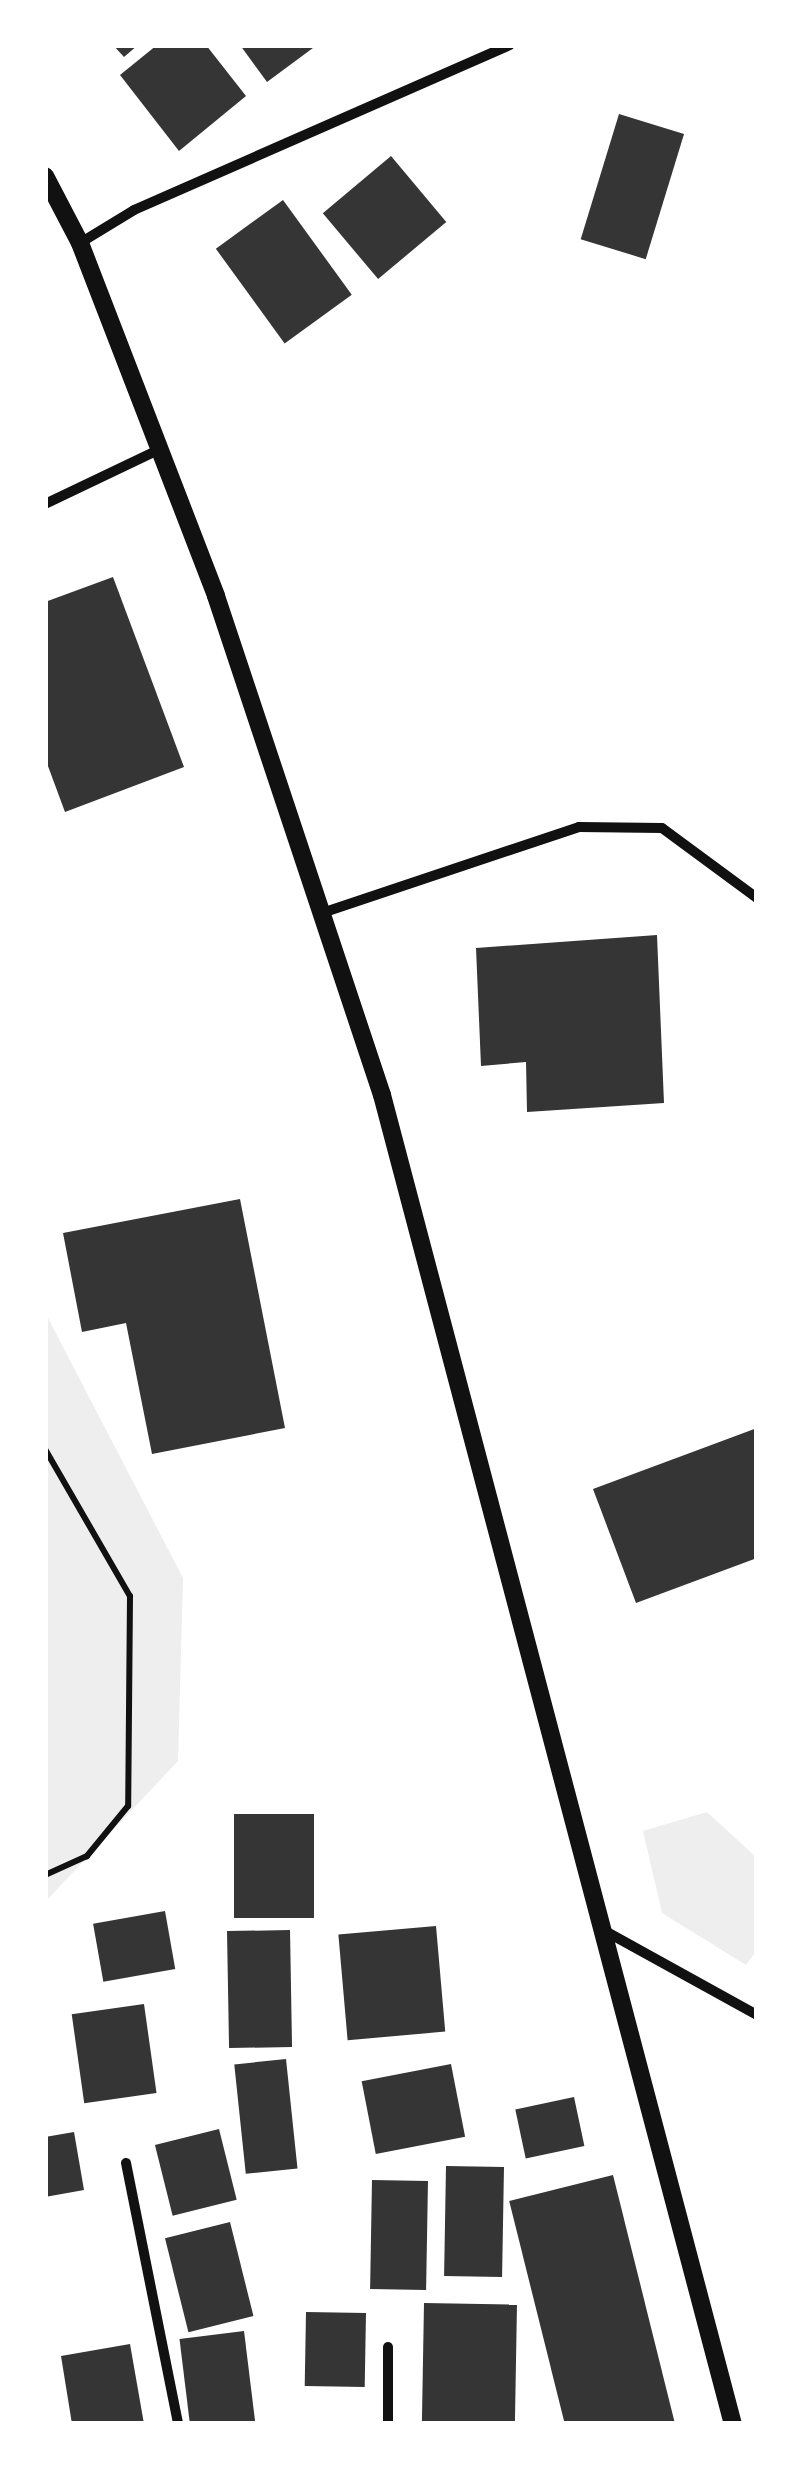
<!DOCTYPE html>
<html>
<head>
<meta charset="utf-8">
<style>
	body { margin:0 }
	#map { position:relative; width:802px; height:2469px; overflow:hidden; background:#fff; font-family:"Source Sans 3",sans-serif }
	div>[style] { position:absolute }
	.green>* { inset:0; background:#eee }
	.building>* { inset:0; background:#353535; transform-origin:0 0 }
	.path>* { height:6px; margin:-3px; padding:0 3px; transform-origin:3px; border-radius:3px; background:#111 }
	.minor>* { height:10px; margin:-5px; padding:0 5px; transform-origin:5px; border-radius:5px; background:#111 }
	.tertiary>* { height:18px; margin:-9px; padding:0 9px; transform-origin:9px; border-radius:9px; background:#111 }
	span { translate:-50% -50%; white-space:nowrap; text-align:center; line-height:1.15; -webkit-text-stroke:8px #fff; paint-order:stroke }
	.frame { position:absolute; inset:0; border:48px solid #fff; pointer-events:none }
</style>
</head>
<body>
<div id="map">
	<div class="green">
		<i style="clip-path:polygon(45px 1287px,48px 1318px,183px 1578px,178px 1761px,45px 1902px)"></i>
		<i style="clip-path:polygon(707px 1812px,757px 1858px,757px 1950px,746px 1965px,662px 1913px,643px 1831px)"></i>
	</div>
	<div class="building">
		<i style="clip-path:polygon(113px 45px,138px 45px,124px 57px)"></i>
		<i style="clip-path:polygon(157px 45px,206px 45px,246px 96px,179px 151px,120px 75px)"></i>
		<i style="clip-path:polygon(240px 45px,317px 45px,267px 82px)"></i>
		<i style="left:619px;top:114px;width:68px;height:131px;rotate:17deg"></i>
		<i style="left:391px;top:156px;width:86px;height:89px;rotate:50deg"></i>
		<i style="left:283px;top:200px;width:117px;height:83px;rotate:54deg"></i>
		<i style="clip-path:polygon(113px 577px,184px 767px,65px 812px,45px 758px,45px 602px)"></i>
		<i style="clip-path:polygon(657px 935px,664px 1103px,527px 1112px,526px 1062px,481px 1066px,476px 948px)"></i>
		<i style="clip-path:polygon(240px 1199px,285px 1428px,152px 1454px,126px 1323px,82px 1332px,63px 1233px)"></i>
		<i style="clip-path:polygon(757px 1428px,757px 1558px,636px 1603px,593px 1489px)"></i>
		<i style="left:234px;top:1814px;width:80px;height:104px"></i>
		<i style="left:165px;top:1911px;width:59px;height:73px;rotate:80deg"></i>
		<i style="left:436px;top:1926px;width:106px;height:98px;rotate:85deg"></i>
		<i style="left:290px;top:1930px;width:117px;height:63px;rotate:89deg"></i>
		<i style="left:144px;top:2004px;width:90px;height:73px;rotate:82deg"></i>
		<i style="left:286px;top:2059px;width:110px;height:52px;rotate:84deg"></i>
		<i style="left:451px;top:2064px;width:74px;height:91px;rotate:79deg"></i>
		<i style="left:574px;top:2097px;width:50px;height:60px;rotate:78deg"></i>
		<i style="left:219px;top:2129px;width:73px;height:66px;rotate:76deg"></i>
		<i style="clip-path:polygon(74px 2132px,84px 2190px,45px 2197px,45px 2137px)"></i>
		<i style="left:446px;top:2166px;width:58px;height:110px;rotate:1deg"></i>
		<i style="left:613px;top:2175px;width:256px;height:107px;rotate:76deg"></i>
		<i style="left:372px;top:2180px;width:56px;height:109px;rotate:1deg"></i>
		<i style="left:230px;top:2222px;width:97px;height:67px;rotate:76deg"></i>
		<i style="left:424px;top:2303px;width:93px;height:121px;rotate:1deg"></i>
		<i style="left:306px;top:2312px;width:60px;height:74px;rotate:1deg"></i>
		<i style="left:244px;top:2331px;width:94px;height:65px;rotate:83deg"></i>
		<i style="clip-path:polygon(130px 2344px,144px 2424px,72px 2424px,61px 2356px)"></i>
	</div>
	<div class="path">
		<i style="left:45px;top:1449px;width:170px;rotate:60deg"></i>
		<i style="left:130px;top:1596px;width:210px;rotate:90.5deg"></i>
		<i style="left:128px;top:1806px;width:65px;rotate:129.4deg"></i>
		<i style="left:87px;top:1856px;width:46px;rotate:155.7deg"></i>
	</div>
	<div class="minor">
		<i style="left:80px;top:243px;width:63px;rotate:-31.4deg"></i>
		<i style="left:134px;top:210px;width:410px;rotate:-23.7deg"></i>
		<i style="left:45px;top:504px;width:123px;rotate:-25.5deg"></i>
		<i style="left:325px;top:912px;width:268px;rotate:-18.5deg"></i>
		<i style="left:579px;top:827px;width:83px;rotate:0.7deg"></i>
		<i style="left:662px;top:828px;width:118px;rotate:36.4deg"></i>
		<i style="left:605px;top:1931px;width:174px;rotate:28.9deg"></i>
		<i style="left:126px;top:2163px;width:266px;rotate:78.7deg"></i>
		<i style="left:388px;top:2347px;width:77px;rotate:90deg"></i>
	</div>
	<div class="tertiary">
		<i style="left:45px;top:176px;width:76px;rotate:62.4deg"></i>
		<i style="left:80px;top:243px;width:378px;rotate:68.9deg"></i>
		<i style="left:216px;top:596px;width:526px;rotate:71.6deg"></i>
		<i style="left:382px;top:1095px;width:1375px;rotate:75.21deg"></i>
	</div>
	<div class="frame"></div>
</div>
</body>
</html>
